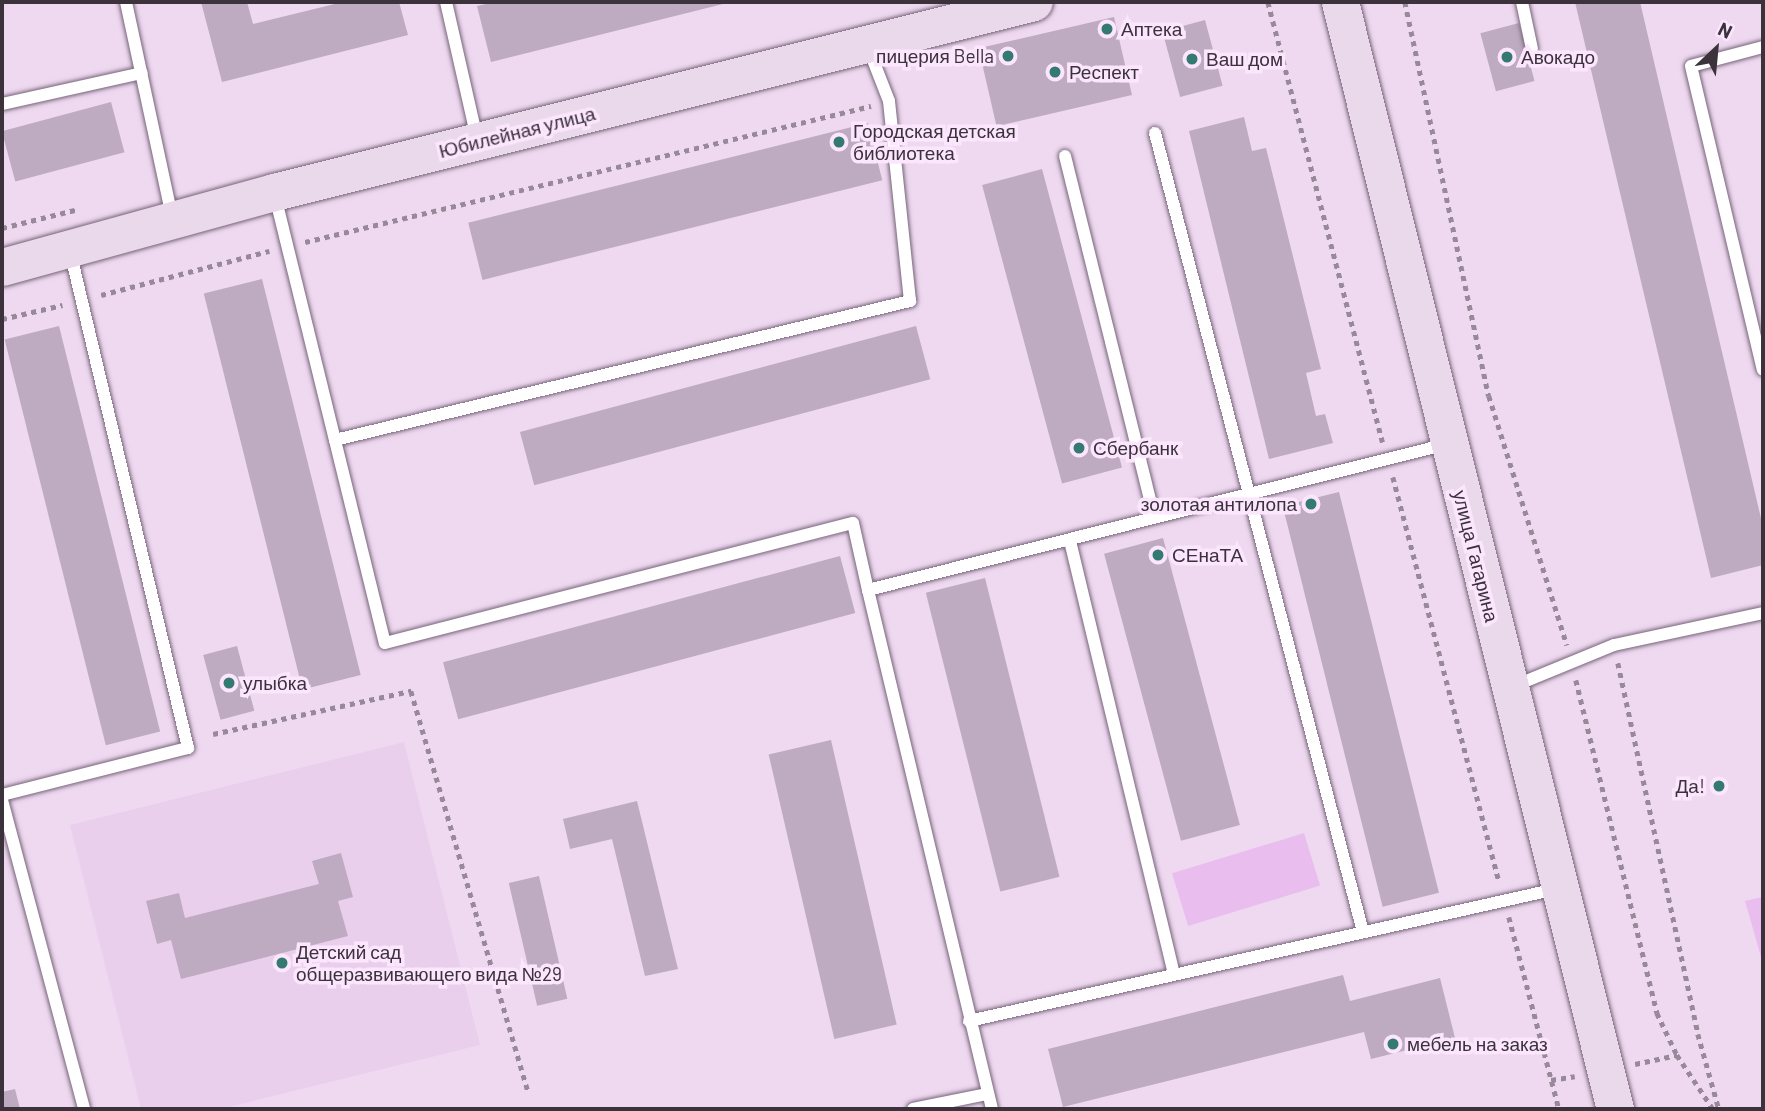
<!DOCTYPE html>
<html>
<head>
<meta charset="utf-8">
<style>
	body { margin:0 }
	#map { position:relative; width:1765px; height:1111px; overflow:hidden; background:#eed9f0; font-family:Barlow,sans-serif }
	div>[style] { position:absolute }
	.built>* { inset:0; background:#eacfed }
	.green>* { inset:0; background:#e9beee; transform-origin:0 0 }
	.building>* { inset:0; background:#beaac1; transform-origin:0 0 }
	.path>* { height:4.5px; margin-top:-2.25px; transform-origin:0; background:repeating-linear-gradient(90deg,#98899a 0 5px,transparent 0 10px) }
	.roads { filter:drop-shadow(0 0 2px #776479) drop-shadow(0 0 2px #776479) }
	.lane>* { height:12px; margin:-6px; padding:0 6px; transform-origin:6px; border-radius:6px; background:#fff }
	.secondary>* { height:37px; margin:-18.5px; padding:0 18.5px; transform-origin:18.5px; border-radius:18.5px; background:#e9d9eb }
	.dots>* { width:19px; height:19px; translate:-50% -50%; box-sizing:border-box; border:4px solid #fbe6fe; border-radius:50% }
	span { translate:-50% -50%; white-space:nowrap; text-align:center; line-height:1.15; -webkit-text-stroke:7px #fbe6fe; paint-order:stroke }
	.poi-label { font-size:19px; color:#3b323c }
	.left { translate:0 -50%; text-align:left }
	.right { translate:-100% -50%; text-align:right }
	.street-label { font-size:19px; color:#3b323c }
	.frame { position:absolute; inset:0; border:4px solid #3b323c; pointer-events:none }
	.north { position:absolute; left:1681px; top:14px; width:70px; height:70px; -webkit-text-stroke:5px #fbe6fe; paint-order:stroke; rotate:26deg; font-size:19px; font-weight:700; line-height:28px; text-align:center; color:#3b323c }
	.north::after { content:''; display:block; margin:auto; width:24px; height:32px; background:#3b323c; clip-path:polygon(50% 0,100% 100%,50% 72%,0 100%) }
</style>
</head>
<body>
<div id="map">
	<div class="built">
		<i style="clip-path:polygon(404px 742px,480px 1045px,221px 1109px,141px 1109px,70px 825px)"></i>
	</div>
	<div class="green">
		<i style="left:1304px;top:833px;width:55px;height:138px;rotate:73deg"></i>
		<i style="clip-path:polygon(1763px 897px,1763px 964px,1745px 901px)"></i>
	</div>
	<div class="building">
		<i style="clip-path:polygon(201px 2px,247px 2px,253px 24px,343px 2px,399px 2px,408px 35px,222px 82px)"></i>
		<i style="clip-path:polygon(495px 2px,727px 2px,727px 3px,491px 62px,477px 6px)"></i>
		<i style="clip-path:polygon(1575px 2px,1640px 2px,1763px 527px,1763px 565px,1711px 578px)"></i>
		<i style="left:1114px;top:17px;width:80px;height:139px;rotate:77deg"></i>
		<i style="left:1205px;top:20px;width:68px;height:44px;rotate:75deg"></i>
		<i style="left:1519px;top:23px;width:60px;height:40px;rotate:75deg"></i>
		<i style="left:111px;top:102px;width:52px;height:113px;rotate:75deg"></i>
		<i style="clip-path:polygon(1244px 117px,1252px 151px,1266px 148px,1321px 369px,1306px 373px,1316px 416px,1325px 414px,1333px 443px,1269px 459px,1189px 131px)"></i>
		<i style="left:868px;top:123px;width:59px;height:412px;rotate:76deg"></i>
		<i style="left:1042px;top:169px;width:309px;height:62px;rotate:75deg"></i>
		<i style="left:262px;top:279px;width:408px;height:60px;rotate:76deg"></i>
		<i style="left:59px;top:326px;width:418px;height:56px;rotate:76deg"></i>
		<i style="left:916px;top:326px;width:55px;height:410px;rotate:75deg"></i>
		<i style="left:1339px;top:492px;width:413px;height:58px;rotate:76deg"></i>
		<i style="left:1163px;top:538px;width:297px;height:61px;rotate:75deg"></i>
		<i style="left:840px;top:556px;width:59px;height:411px;rotate:75deg"></i>
		<i style="left:985px;top:578px;width:308px;height:61px;rotate:76deg"></i>
		<i style="left:237px;top:646px;width:67px;height:35px;rotate:75deg"></i>
		<i style="left:831px;top:740px;width:292px;height:64px;rotate:77deg"></i>
		<i style="clip-path:polygon(637px 801px,678px 969px,645px 976px,612px 839px,570px 849px,563px 819px)"></i>
		<i style="clip-path:polygon(341px 853px,353px 897px,338px 901px,348px 936px,181px 979px,171px 940px,157px 944px,146px 901px,179px 893px,185px 918px,319px 884px,312px 861px)"></i>
		<i style="left:539px;top:876px;width:126px;height:31px;rotate:77deg"></i>
		<i style="clip-path:polygon(1343px 975px,1350px 1001px,1440px 978px,1455px 1038px,1371px 1059px,1364px 1032px,1063px 1107px,1048px 1049px)"></i>
		<i style="clip-path:polygon(15px 1089px,20px 1109px,2px 1109px,2px 1092px)"></i>
	</div>
	<div class="path">
		<i style="left:1268px;top:2px;width:455px;rotate:75.4deg"></i>
		<i style="left:1405px;top:2px;width:403px;rotate:78deg"></i>
		<i style="left:1489px;top:396px;width:261px;rotate:72.6deg"></i>
		<i style="left:2px;top:228px;width:79px;rotate:-13.9deg"></i>
		<i style="left:305px;top:242px;width:582px;rotate:-13.51deg"></i>
		<i style="left:101px;top:295px;width:174px;rotate:-14.7deg"></i>
		<i style="left:2px;top:319px;width:62px;rotate:-13.1deg"></i>
		<i style="left:1393px;top:477px;width:419px;rotate:75.3deg"></i>
		<i style="left:1618px;top:663px;width:380px;rotate:77.8deg"></i>
		<i style="left:1698px;top:1034px;width:78px;rotate:74.4deg"></i>
		<i style="left:1576px;top:680px;width:343px;rotate:76.3deg"></i>
		<i style="left:1657px;top:1013px;width:47px;rotate:64.5deg"></i>
		<i style="left:1677px;top:1055px;width:65px;rotate:56.3deg"></i>
		<i style="left:213px;top:734px;width:203px;rotate:-12.3deg"></i>
		<i style="left:411px;top:691px;width:416px;rotate:73.7deg"></i>
		<i style="left:1509px;top:917px;width:198px;rotate:75.4deg"></i>
		<i style="left:1635px;top:1064px;width:43px;rotate:-12.1deg"></i>
		<i style="left:1551px;top:1080px;width:24px;rotate:-9deg"></i>
	</div>
	<div class="roads">
		<div class="lane">
			<i style="left:126px;top:2px;width:220px;rotate:77.9deg"></i>
			<i style="left:446px;top:2px;width:139px;rotate:77.2deg"></i>
			<i style="left:1522px;top:2px;width:48px;rotate:78deg"></i>
			<i style="left:1763px;top:47px;width:74px;rotate:165.2deg"></i>
			<i style="left:1691px;top:66px;width:312px;rotate:76.7deg"></i>
			<i style="left:2px;top:104px;width:143px;rotate:-12.5deg"></i>
			<i style="left:1155px;top:133px;width:826px;rotate:75.41deg"></i>
			<i style="left:1065px;top:156px;width:371px;rotate:76.1deg"></i>
			<i style="left:275px;top:196px;width:460px;rotate:76.2deg"></i>
			<i style="left:385px;top:643px;width:483px;rotate:-14.4deg"></i>
			<i style="left:853px;top:523px;width:69px;rotate:77.4deg"></i>
			<i style="left:868px;top:590px;width:597px;rotate:-14.15deg"></i>
			<i style="left:335px;top:440px;width:592px;rotate:-13.59deg"></i>
			<i style="left:910px;top:301px;width:201px;rotate:-96deg"></i>
			<i style="left:889px;top:101px;width:58px;rotate:-111.3deg"></i>
			<i style="left:1070px;top:541px;width:445px;rotate:76.5deg"></i>
			<i style="left:868px;top:590px;width:534px;rotate:76.56deg"></i>
			<i style="left:1514px;top:686px;width:108px;rotate:-22.3deg"></i>
			<i style="left:1614px;top:645px;width:152px;rotate:-12.1deg"></i>
			<i style="left:2px;top:795px;width:192px;rotate:-14.2deg"></i>
			<i style="left:188px;top:748px;width:511px;rotate:-103.36deg"></i>
			<i style="left:2px;top:800px;width:320px;rotate:75.1deg"></i>
			<i style="left:969px;top:1021px;width:602px;rotate:-12.67deg"></i>
			<i style="left:913px;top:1109px;width:76px;rotate:-11.5deg"></i>
		</div>
		<div class="secondary">
			<i style="left:1340px;top:2px;width:1141px;rotate:76.05deg"></i>
			<i style="left:2px;top:267px;width:282px;rotate:-15.4deg"></i>
			<i style="left:274px;top:192px;width:783px;rotate:-14.04deg"></i>
		</div>
	</div>
	<div class="dots">
		<i style="left:1107px;top:29px;background:#347a72"></i>
		<i style="left:1008px;top:56px;background:#347a72"></i>
		<i style="left:1507px;top:57px;background:#347a72"></i>
		<i style="left:1192px;top:59px;background:#347a72"></i>
		<i style="left:1055px;top:72px;background:#347a72"></i>
		<i style="left:839px;top:142px;background:#347a72"></i>
		<i style="left:1079px;top:448px;background:#347a72"></i>
		<i style="left:1311px;top:504px;background:#347a72"></i>
		<i style="left:1158px;top:555px;background:#347a72"></i>
		<i style="left:229px;top:683px;background:#347a72"></i>
		<i style="left:1719px;top:786px;background:#347a72"></i>
		<i style="left:282px;top:963px;background:#347a72"></i>
		<i style="left:1393px;top:1044px;background:#347a72"></i>
	</div>
	<div class="poi-label">
		<span class="left" style="left:1121px;top:29px">Аптека</span>
		<span class="right" style="left:994px;top:56px">пицерия Bella</span>
		<span class="left" style="left:1521px;top:57px">Авокадо</span>
		<span class="left" style="left:1206px;top:59px">Ваш дом</span>
		<span class="left" style="left:1069px;top:72px">Респект</span>
		<span class="left" style="left:853px;top:142px">Городская детская<br>библиотека</span>
		<span class="left" style="left:1093px;top:448px">Сбербанк</span>
		<span class="right" style="left:1297px;top:504px">золотая антилопа</span>
		<span class="left" style="left:1172px;top:555px">СЕнаТА</span>
		<span class="left" style="left:243px;top:683px">улыбка</span>
		<span class="right" style="left:1705px;top:786px">Да!</span>
		<span class="left" style="left:296px;top:963px">Детский сад<br>общеразвивающего вида №29</span>
		<span class="left" style="left:1407px;top:1044px">мебель на заказ</span>
	</div>
	<div class="street-label">
		<span style="left:517px;top:132px;rotate:-14deg">Юбилейная улица</span>
		<span style="left:1476px;top:556px;rotate:76deg">улица Гагарина</span>
	</div>
	<div class="frame"></div>
	<div class="north">N</div>
</div>
</body>
</html>
